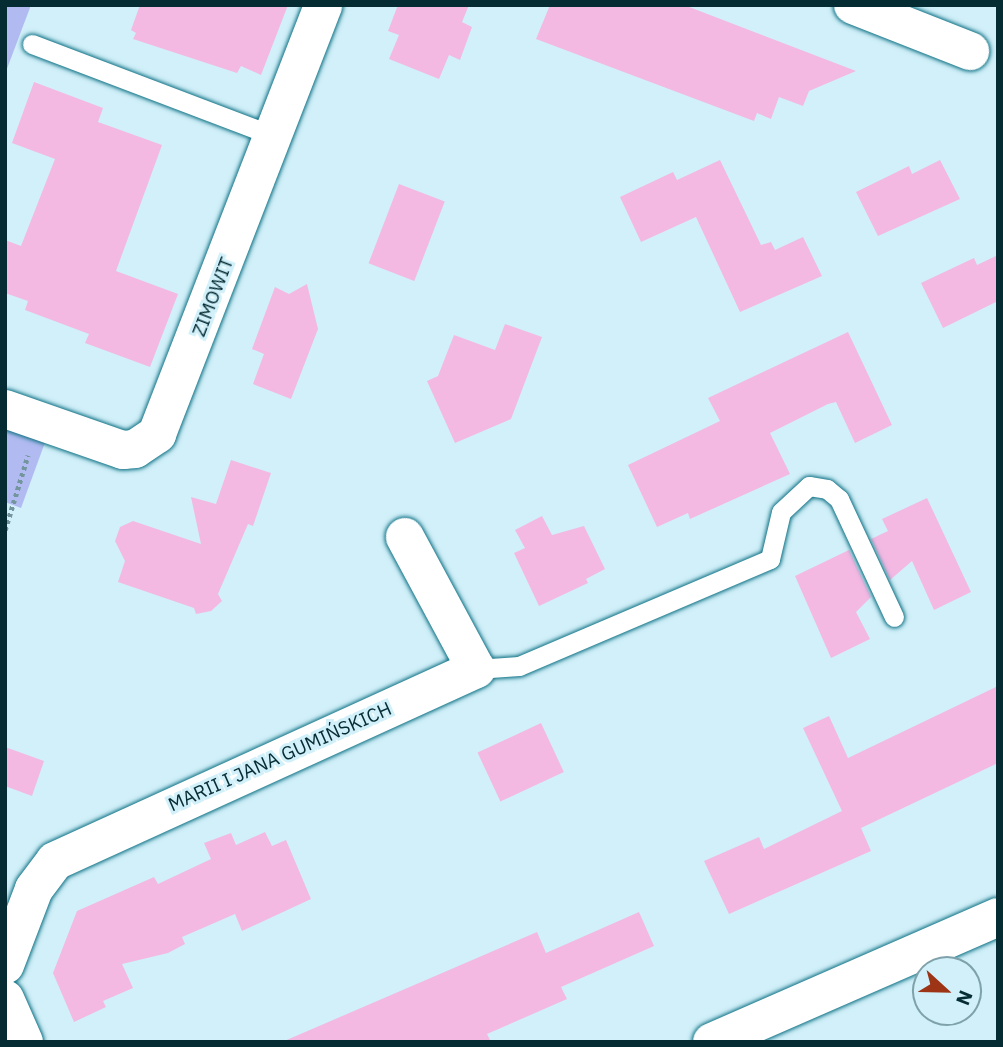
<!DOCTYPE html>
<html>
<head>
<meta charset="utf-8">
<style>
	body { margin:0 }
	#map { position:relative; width:1003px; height:1047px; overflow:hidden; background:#d1f0f9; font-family:"IBM Plex Sans",sans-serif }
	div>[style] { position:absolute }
	.green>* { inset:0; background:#b1bbf1 }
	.building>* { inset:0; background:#f3b9e3; transform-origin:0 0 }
	.path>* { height:4.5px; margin-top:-2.25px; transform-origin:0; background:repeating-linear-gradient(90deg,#73959e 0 3.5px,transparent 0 7px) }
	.roads { filter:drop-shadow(0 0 2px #0d7084) drop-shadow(0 0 2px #0d7084) }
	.lane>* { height:19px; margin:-9.5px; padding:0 9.5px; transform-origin:9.5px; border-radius:9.5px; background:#fff }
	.street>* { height:38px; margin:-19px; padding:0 19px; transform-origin:19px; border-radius:19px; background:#fff }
	.secondary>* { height:38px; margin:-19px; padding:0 19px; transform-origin:19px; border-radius:19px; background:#fff }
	span { translate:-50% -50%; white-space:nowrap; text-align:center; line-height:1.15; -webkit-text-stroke:6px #d1f0f9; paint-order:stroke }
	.street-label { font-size:19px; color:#052b33 }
	.frame { position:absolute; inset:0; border:7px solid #052b33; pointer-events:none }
	.north { position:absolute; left:912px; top:956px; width:70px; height:70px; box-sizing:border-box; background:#d1f0f9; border:2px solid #7fa1aa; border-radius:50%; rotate:112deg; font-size:19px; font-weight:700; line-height:28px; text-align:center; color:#052b33 }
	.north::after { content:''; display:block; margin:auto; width:24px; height:32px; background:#9c3415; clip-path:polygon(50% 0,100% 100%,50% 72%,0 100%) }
</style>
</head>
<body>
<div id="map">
	<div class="green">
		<i style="clip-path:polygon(5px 5px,31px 5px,5px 74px)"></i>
		<i style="clip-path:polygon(5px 421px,47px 437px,21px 508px,5px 502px)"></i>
	</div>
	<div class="building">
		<i style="clip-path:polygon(140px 5px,288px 5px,261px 75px,241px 66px,237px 73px,133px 39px,136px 33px,131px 30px)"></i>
		<i style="clip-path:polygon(398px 5px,469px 5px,462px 22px,472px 27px,460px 60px,449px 55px,439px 79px,389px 59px,399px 35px,388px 31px)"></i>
		<i style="clip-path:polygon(550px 5px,684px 5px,856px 71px,809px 91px,803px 106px,779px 97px,771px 119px,757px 113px,754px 121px,536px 39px)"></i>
		<i style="clip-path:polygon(34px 82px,103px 108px,98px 122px,162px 145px,116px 271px,178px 294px,150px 367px,85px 343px,89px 334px,25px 310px,28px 301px,5px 293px,5px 240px,21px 246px,55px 159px,12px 143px)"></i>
		<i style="clip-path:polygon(720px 160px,761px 245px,771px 242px,775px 250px,803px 237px,822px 276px,740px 312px,696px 217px,641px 242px,620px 197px,673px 172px,677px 180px)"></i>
		<i style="clip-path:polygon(940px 160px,960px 199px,878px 236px,856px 192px,909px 166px,912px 174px)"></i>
		<i style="left:399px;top:184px;width:49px;height:85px;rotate:21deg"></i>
		<i style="clip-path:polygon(998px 255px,998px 301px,943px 328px,921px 283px,974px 258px,977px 265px)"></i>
		<i style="clip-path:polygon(307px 284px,318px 329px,291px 399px,253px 384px,264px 354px,252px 349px,275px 287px,289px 294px)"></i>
		<i style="clip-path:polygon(505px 324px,542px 337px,511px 419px,455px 443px,427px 381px,438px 376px,454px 335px,495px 350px)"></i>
		<i style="clip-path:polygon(848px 332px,892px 425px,855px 443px,836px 402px,828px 404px,770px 433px,790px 474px,690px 519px,688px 513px,657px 527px,628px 465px,720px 421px,708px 398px)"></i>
		<i style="clip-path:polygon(231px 460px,271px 473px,253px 526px,248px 524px,218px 594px,222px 601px,211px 611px,196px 614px,194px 608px,118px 582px,125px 561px,115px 541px,120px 527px,133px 521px,201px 544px,191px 497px,216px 504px)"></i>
		<i style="clip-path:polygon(927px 498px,971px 592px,934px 610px,912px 561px,890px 580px,871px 539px,888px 531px,882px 519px)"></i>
		<i style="clip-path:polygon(542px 516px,552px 535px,584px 526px,605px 569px,586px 579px,588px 583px,539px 606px,514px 553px,525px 548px,515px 530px)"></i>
		<i style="clip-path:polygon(849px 550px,871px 597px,856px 612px,870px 639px,831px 658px,795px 576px)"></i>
		<i style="clip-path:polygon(998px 686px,998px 763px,861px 828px,871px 851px,729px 914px,704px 861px,759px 837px,764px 849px,842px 811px,803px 728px,829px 716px,848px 758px)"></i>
		<i style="left:541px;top:723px;width:54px;height:70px;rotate:65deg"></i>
		<i style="clip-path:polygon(5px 747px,44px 761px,32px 796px,5px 786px)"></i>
		<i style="clip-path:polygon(265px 832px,272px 846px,286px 840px,311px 899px,242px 931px,235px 914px,182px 937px,185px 944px,168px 953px,122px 964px,133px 988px,103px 1001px,106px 1007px,74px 1022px,53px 973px,77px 911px,154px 877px,158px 884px,211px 859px,204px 843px,231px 833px,236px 845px)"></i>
		<i style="clip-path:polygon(639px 912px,654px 946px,561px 987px,567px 999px,487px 1034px,491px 1042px,282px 1042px,537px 932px,546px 953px)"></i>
	</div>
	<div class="path">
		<i style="left:5px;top:530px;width:78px;rotate:-73deg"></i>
	</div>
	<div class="roads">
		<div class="lane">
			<i style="left:32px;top:44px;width:259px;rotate:20.8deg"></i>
			<i style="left:476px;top:669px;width:43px;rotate:-4deg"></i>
			<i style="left:519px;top:666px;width:273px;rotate:-23.1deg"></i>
			<i style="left:770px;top:559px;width:48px;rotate:-76.8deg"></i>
			<i style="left:781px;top:512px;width:38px;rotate:-43deg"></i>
			<i style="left:809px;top:486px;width:18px;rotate:9deg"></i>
			<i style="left:827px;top:489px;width:16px;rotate:40deg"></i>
			<i style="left:839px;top:499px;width:130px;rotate:65deg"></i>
		</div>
		<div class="street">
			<i style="left:853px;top:5px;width:126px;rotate:21.5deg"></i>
			<i style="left:5px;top:409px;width:125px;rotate:19.2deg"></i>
			<i style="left:123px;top:450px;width:12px;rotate:-5deg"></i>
			<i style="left:135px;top:449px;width:27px;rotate:-34deg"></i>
			<i style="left:157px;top:434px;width:460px;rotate:-68.8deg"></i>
			<i style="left:5px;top:965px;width:81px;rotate:-69.1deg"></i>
			<i style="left:34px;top:889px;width:35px;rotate:-53deg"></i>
			<i style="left:55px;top:861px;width:463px;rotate:-24.5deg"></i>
			<i style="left:476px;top:669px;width:150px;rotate:-118.3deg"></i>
			<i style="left:5px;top:999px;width:47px;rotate:66.2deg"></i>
		</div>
		<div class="secondary">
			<i style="left:712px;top:1042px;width:312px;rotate:-23.6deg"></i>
		</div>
	</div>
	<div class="street-label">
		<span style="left:213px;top:297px;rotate:-69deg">ZIMOWIT</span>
		<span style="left:280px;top:757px;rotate:-24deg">MARII I JANA GUMIŃSKICH</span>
	</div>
	<div class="frame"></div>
	<div class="north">N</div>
</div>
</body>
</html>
